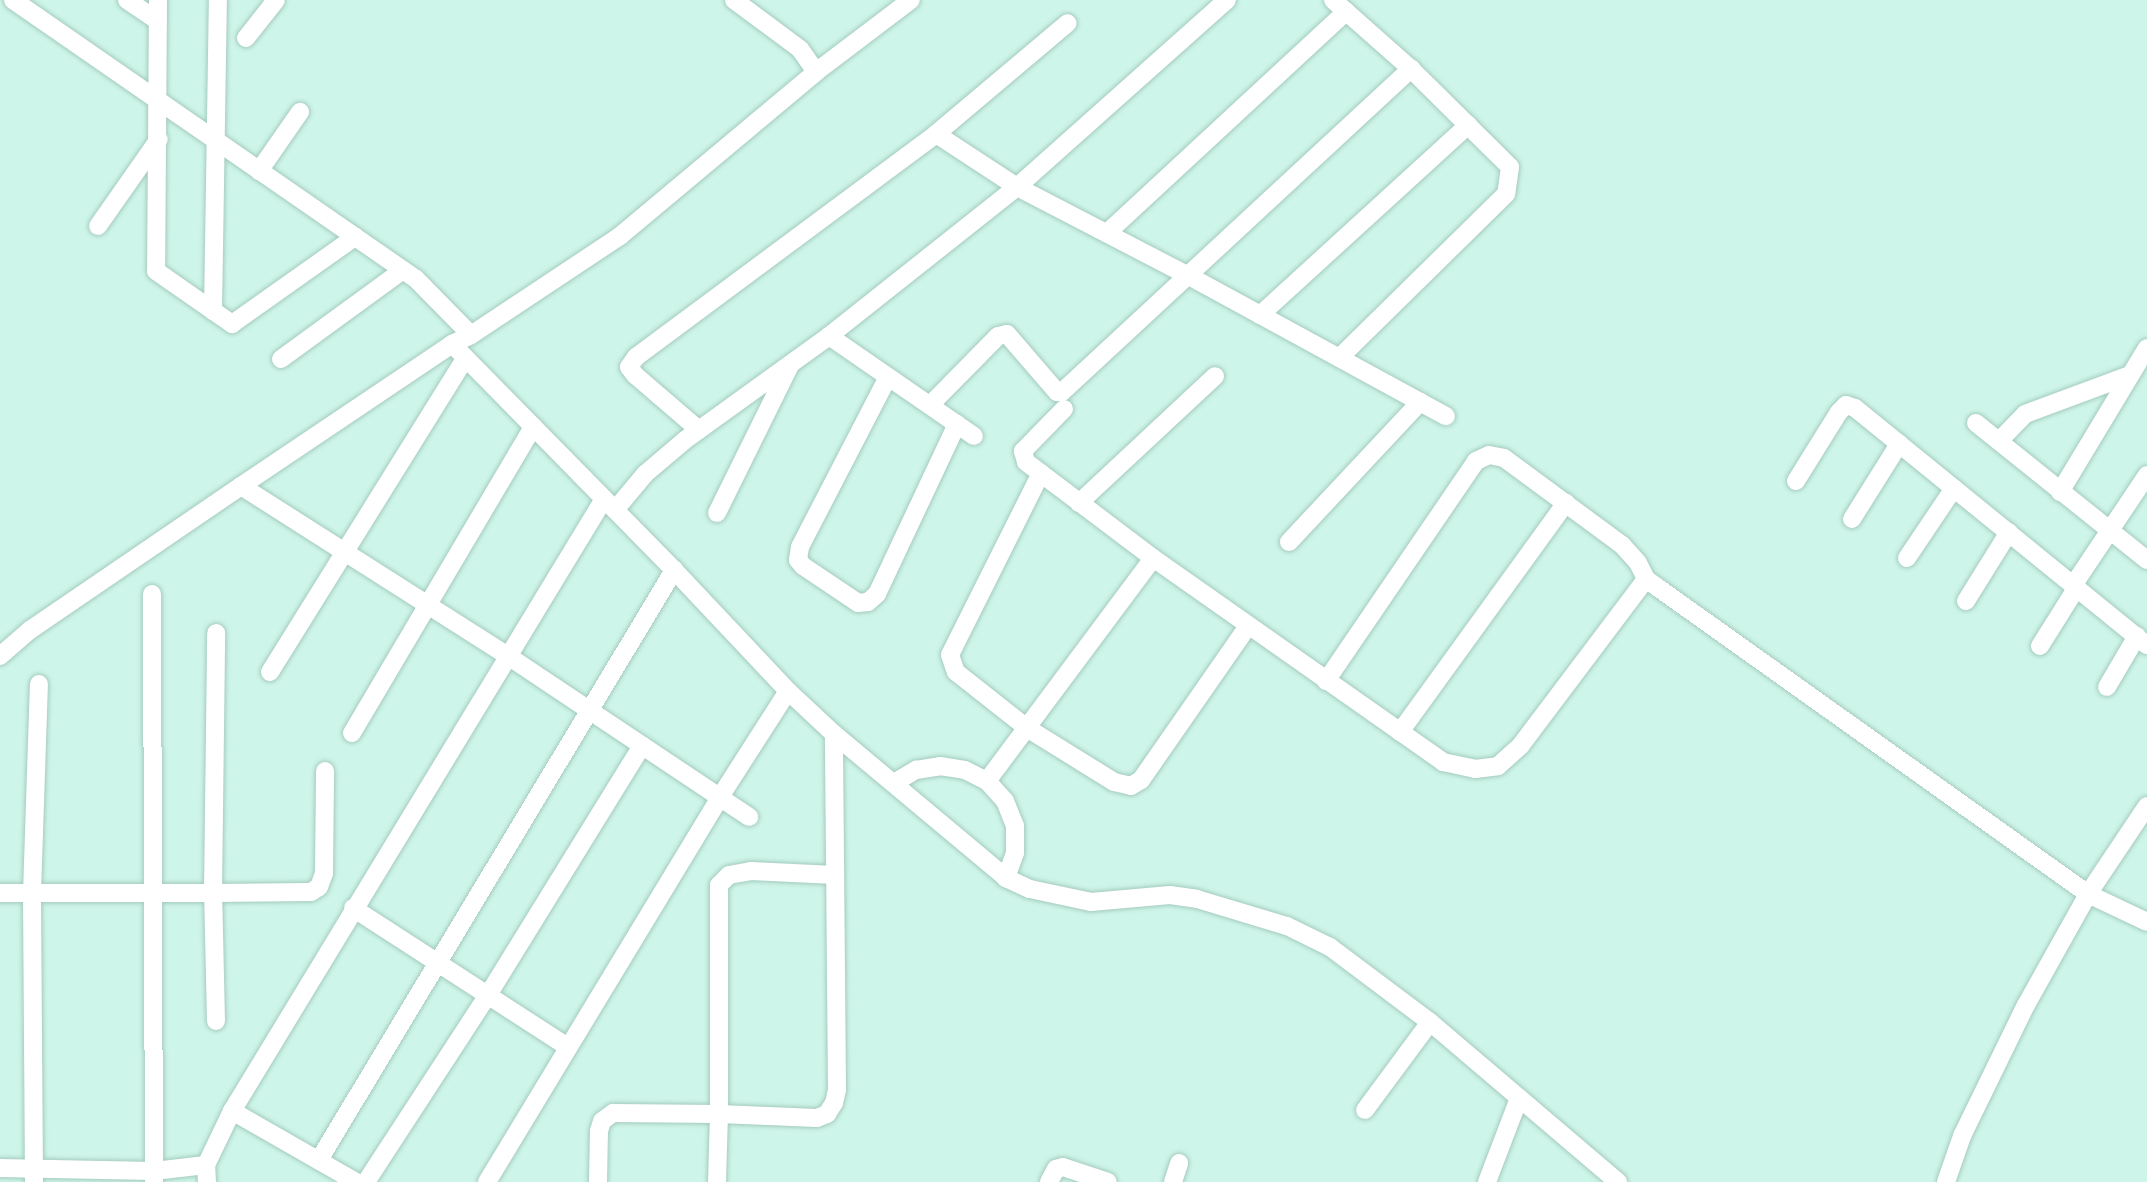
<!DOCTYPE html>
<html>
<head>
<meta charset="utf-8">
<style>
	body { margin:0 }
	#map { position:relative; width:2147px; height:1182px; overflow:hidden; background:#cef5e9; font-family:"Open Sans",sans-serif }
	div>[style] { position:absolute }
	.roads { filter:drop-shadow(0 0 2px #a5cbbf) drop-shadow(0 0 2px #a5cbbf) }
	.street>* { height:18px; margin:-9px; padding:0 9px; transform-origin:9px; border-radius:9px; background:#fff }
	span { translate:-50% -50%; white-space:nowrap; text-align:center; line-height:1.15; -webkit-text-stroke:5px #fff; paint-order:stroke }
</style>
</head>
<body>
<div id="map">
	<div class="roads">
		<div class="street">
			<i style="left:13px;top:0;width:490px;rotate:34.7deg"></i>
			<i style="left:416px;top:279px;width:78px;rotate:45.5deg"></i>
			<i style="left:127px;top:0;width:37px;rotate:34deg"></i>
			<i style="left:158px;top:0;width:271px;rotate:90.4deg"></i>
			<i style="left:156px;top:271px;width:93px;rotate:34.9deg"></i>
			<i style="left:232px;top:324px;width:151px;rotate:-35.3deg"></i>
			<i style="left:734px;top:0;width:82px;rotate:36.6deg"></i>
			<i style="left:800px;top:49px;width:28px;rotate:55deg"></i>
			<i style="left:1333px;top:0;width:104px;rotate:41.5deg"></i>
			<i style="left:1411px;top:69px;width:139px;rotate:44.7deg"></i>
			<i style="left:1510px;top:167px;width:27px;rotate:98deg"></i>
			<i style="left:1506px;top:194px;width:234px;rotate:135.5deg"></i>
			<i style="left:246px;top:38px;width:48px;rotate:-51.7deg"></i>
			<i style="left:936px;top:134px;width:97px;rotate:33.2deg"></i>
			<i style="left:1017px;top:187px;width:191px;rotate:27.4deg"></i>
			<i style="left:1187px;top:275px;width:295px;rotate:28.6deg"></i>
			<i style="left:259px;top:171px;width:72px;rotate:-55.2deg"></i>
			<i style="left:98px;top:226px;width:106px;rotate:-55deg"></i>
			<i style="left:1107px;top:233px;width:326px;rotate:-42.8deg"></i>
			<i style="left:213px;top:311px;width:311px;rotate:-89.1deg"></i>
			<i style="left:1260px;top:315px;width:282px;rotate:-42.4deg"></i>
			<i style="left:829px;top:336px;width:176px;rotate:34.6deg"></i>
			<i style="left:452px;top:344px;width:317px;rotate:45.5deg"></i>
			<i style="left:674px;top:570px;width:166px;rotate:46.7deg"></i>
			<i style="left:788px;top:691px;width:63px;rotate:43.1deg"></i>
			<i style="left:281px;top:359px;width:151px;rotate:-36.1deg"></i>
			<i style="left:888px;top:377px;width:191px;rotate:117.4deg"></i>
			<i style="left:800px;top:547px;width:13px;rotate:99deg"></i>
			<i style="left:798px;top:560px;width:8px;rotate:50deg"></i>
			<i style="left:803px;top:566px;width:66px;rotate:33.9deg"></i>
			<i style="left:858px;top:603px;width:10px;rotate:-6deg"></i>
			<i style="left:868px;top:602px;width:12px;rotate:-42deg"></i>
			<i style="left:877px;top:594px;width:188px;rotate:-64.8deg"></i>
			<i style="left:930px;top:405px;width:97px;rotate:-45.4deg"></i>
			<i style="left:998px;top:336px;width:9px;rotate:-13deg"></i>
			<i style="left:1007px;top:334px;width:77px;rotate:49.2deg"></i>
			<i style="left:1057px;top:392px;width:5px"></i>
			<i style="left:1062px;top:392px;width:476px;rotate:-42.8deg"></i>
			<i style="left:1064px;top:409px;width:59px;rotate:134.3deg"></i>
			<i style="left:1023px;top:451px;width:11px;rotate:75deg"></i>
			<i style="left:1026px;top:462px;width:159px;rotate:37.1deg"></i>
			<i style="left:1153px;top:558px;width:355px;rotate:35.1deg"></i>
			<i style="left:1443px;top:762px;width:33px;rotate:12deg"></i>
			<i style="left:1475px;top:769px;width:23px;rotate:-7deg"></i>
			<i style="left:1498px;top:766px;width:31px;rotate:-42deg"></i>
			<i style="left:1521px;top:745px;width:208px;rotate:-53deg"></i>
			<i style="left:1976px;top:423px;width:219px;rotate:38.7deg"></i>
			<i style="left:699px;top:430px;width:84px;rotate:-139.3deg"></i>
			<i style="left:635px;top:375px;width:10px;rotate:-127deg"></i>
			<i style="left:629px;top:367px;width:12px;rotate:-55deg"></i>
			<i style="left:636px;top:357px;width:374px;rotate:-36.6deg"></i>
			<i style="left:936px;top:134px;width:172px;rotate:-40.1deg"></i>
			<i style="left:1999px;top:441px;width:37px;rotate:-46deg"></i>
			<i style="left:2025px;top:414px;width:112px;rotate:-20.4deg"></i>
			<i style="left:1041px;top:473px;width:203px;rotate:116.6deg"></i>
			<i style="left:950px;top:655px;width:18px;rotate:71deg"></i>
			<i style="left:956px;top:672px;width:90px;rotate:38.3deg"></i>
			<i style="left:1027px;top:728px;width:102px;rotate:31.8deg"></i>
			<i style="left:1114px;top:782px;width:17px;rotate:13deg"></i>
			<i style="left:1131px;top:786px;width:12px;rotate:-31deg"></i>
			<i style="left:1141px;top:780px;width:188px;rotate:-55.2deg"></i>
			<i style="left:1796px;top:481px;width:81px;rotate:-58.1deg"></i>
			<i style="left:1839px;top:412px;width:10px;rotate:-45deg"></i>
			<i style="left:1846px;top:405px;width:9px;rotate:18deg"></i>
			<i style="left:1855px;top:408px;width:376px;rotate:39.1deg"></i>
			<i style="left:241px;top:486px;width:317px;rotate:32.5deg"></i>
			<i style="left:508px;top:656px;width:290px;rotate:33.7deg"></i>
			<i style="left:2060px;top:492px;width:168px;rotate:-58.9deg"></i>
			<i style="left:1079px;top:503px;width:186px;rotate:-43deg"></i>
			<i style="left:615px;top:510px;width:47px;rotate:-50.2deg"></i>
			<i style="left:645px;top:474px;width:52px;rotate:-40.4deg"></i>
			<i style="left:685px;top:440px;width:178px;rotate:-35.8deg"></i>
			<i style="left:829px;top:336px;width:240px;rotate:-38.4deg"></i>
			<i style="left:1017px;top:187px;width:281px;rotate:-41.7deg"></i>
			<i style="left:717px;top:513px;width:163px;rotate:-63.7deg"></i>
			<i style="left:1852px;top:519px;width:89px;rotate:-57.9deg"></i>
			<i style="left:1289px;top:542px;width:192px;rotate:-46.9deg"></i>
			<i style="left:1907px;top:558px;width:84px;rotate:-56.1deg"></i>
			<i style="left:2074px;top:584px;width:131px;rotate:-56.2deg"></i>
			<i style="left:152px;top:594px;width:588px;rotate:89.81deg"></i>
			<i style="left:1966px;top:601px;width:81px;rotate:-58.1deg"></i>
			<i style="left:2040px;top:646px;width:70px;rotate:-57.9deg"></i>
			<i style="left:0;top:656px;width:40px;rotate:-41deg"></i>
			<i style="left:30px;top:630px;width:255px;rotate:-34.3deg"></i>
			<i style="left:241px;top:486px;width:254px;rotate:-33.9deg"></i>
			<i style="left:452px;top:344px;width:21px;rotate:-25deg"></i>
			<i style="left:471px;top:335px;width:179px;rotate:-33.6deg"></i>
			<i style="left:620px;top:236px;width:256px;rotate:-39.9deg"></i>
			<i style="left:816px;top:72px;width:119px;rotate:-37.2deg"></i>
			<i style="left:270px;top:672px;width:369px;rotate:-58.1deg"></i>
			<i style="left:1326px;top:681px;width:266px;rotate:-55.7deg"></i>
			<i style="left:1476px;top:461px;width:14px;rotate:-25deg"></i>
			<i style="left:1489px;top:455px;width:15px;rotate:11deg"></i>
			<i style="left:1504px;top:458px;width:147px;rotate:36.4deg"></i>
			<i style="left:1622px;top:545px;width:24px;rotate:48deg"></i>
			<i style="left:1638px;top:563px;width:18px;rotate:63deg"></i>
			<i style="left:1646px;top:579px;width:14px;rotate:36deg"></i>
			<i style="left:1657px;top:587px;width:529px;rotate:35.46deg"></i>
			<i style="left:2088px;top:894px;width:65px;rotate:25.4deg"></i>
			<i style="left:2107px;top:687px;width:59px;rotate:-59.5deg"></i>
			<i style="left:1400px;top:732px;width:283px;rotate:-54.1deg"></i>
			<i style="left:352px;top:733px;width:356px;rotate:-59.4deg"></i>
			<i style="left:987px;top:781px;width:278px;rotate:-53.3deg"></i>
			<i style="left:894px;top:783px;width:26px;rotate:-31deg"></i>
			<i style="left:916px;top:770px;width:24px;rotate:-9deg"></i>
			<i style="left:940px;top:766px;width:25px;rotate:9deg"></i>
			<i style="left:965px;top:770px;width:25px;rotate:27deg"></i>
			<i style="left:987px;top:781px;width:27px;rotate:48deg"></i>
			<i style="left:1005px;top:801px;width:27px;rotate:68deg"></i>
			<i style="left:1015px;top:826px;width:27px;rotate:90deg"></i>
			<i style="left:1015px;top:853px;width:27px;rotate:110deg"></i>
			<i style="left:0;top:893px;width:213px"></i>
			<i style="left:213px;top:893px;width:260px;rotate:-89.3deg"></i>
			<i style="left:353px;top:908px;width:256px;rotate:32.9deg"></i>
			<i style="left:216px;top:1021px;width:128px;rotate:-91.3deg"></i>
			<i style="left:213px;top:893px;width:98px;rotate:-0.6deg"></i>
			<i style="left:311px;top:892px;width:9px;rotate:-32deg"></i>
			<i style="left:319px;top:887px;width:15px;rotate:-70deg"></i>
			<i style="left:324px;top:873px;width:102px;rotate:-89.4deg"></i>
			<i style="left:1365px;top:1110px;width:109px;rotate:-53.5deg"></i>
			<i style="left:232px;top:1111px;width:143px;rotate:29.8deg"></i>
			<i style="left:319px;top:1160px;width:689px;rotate:-58.96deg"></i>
			<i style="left:0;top:1168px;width:154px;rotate:1.1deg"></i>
			<i style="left:154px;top:1171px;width:52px;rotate:-6.6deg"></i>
			<i style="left:34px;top:1182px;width:289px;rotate:-90.4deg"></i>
			<i style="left:32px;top:893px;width:209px;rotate:-88.1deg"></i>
			<i style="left:207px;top:1182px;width:17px;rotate:-93deg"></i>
			<i style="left:206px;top:1165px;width:60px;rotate:-64.3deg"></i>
			<i style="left:232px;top:1111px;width:716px;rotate:-58.71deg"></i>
			<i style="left:366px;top:1182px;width:223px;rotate:-56.9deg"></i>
			<i style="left:488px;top:995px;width:293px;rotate:-58.3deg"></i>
			<i style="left:487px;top:1182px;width:450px;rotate:-58.8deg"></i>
			<i style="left:720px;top:797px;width:126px;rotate:-57.3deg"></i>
			<i style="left:598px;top:1182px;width:51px;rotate:-88.9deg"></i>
			<i style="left:599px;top:1131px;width:10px;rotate:-73deg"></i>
			<i style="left:602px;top:1121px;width:14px;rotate:-36deg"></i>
			<i style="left:613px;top:1113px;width:106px;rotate:0.5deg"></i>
			<i style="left:719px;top:1114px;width:229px;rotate:-90deg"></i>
			<i style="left:719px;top:885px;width:14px;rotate:-45deg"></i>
			<i style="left:729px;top:875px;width:22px;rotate:-10deg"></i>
			<i style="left:751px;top:871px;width:84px;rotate:2.7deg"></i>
			<i style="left:717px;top:1182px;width:68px;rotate:-88.3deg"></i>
			<i style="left:719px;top:1114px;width:98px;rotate:2.3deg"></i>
			<i style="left:817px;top:1118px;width:11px;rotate:-22deg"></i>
			<i style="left:827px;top:1114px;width:13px;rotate:-58deg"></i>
			<i style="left:834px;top:1103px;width:13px;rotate:-77deg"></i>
			<i style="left:837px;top:1090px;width:356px;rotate:-90.5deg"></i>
			<i style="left:834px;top:734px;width:224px;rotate:39.9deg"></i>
			<i style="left:1006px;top:878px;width:26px;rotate:25deg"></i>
			<i style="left:1030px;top:889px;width:62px;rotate:12deg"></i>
			<i style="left:1091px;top:902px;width:79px;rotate:-5.1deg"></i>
			<i style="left:1170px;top:895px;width:27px;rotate:8deg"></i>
			<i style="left:1197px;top:899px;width:94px;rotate:16.7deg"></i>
			<i style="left:1287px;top:926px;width:48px;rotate:26deg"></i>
			<i style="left:1330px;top:947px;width:125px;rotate:36.9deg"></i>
			<i style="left:1430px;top:1022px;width:247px;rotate:40.4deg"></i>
			<i style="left:1049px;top:1182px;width:15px;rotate:-62deg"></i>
			<i style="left:1056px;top:1169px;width:7px;rotate:-16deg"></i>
			<i style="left:1063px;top:1167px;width:47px;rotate:18.4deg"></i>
			<i style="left:1173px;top:1182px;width:20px;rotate:-72deg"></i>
			<i style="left:1487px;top:1182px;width:90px;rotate:-69.1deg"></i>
			<i style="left:1946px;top:1182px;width:49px;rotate:-70.8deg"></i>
			<i style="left:1962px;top:1136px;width:146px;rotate:-64deg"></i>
			<i style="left:2026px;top:1005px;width:127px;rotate:-60.8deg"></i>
			<i style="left:2088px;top:894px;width:106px;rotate:-56.2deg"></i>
		</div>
	</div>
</div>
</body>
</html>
